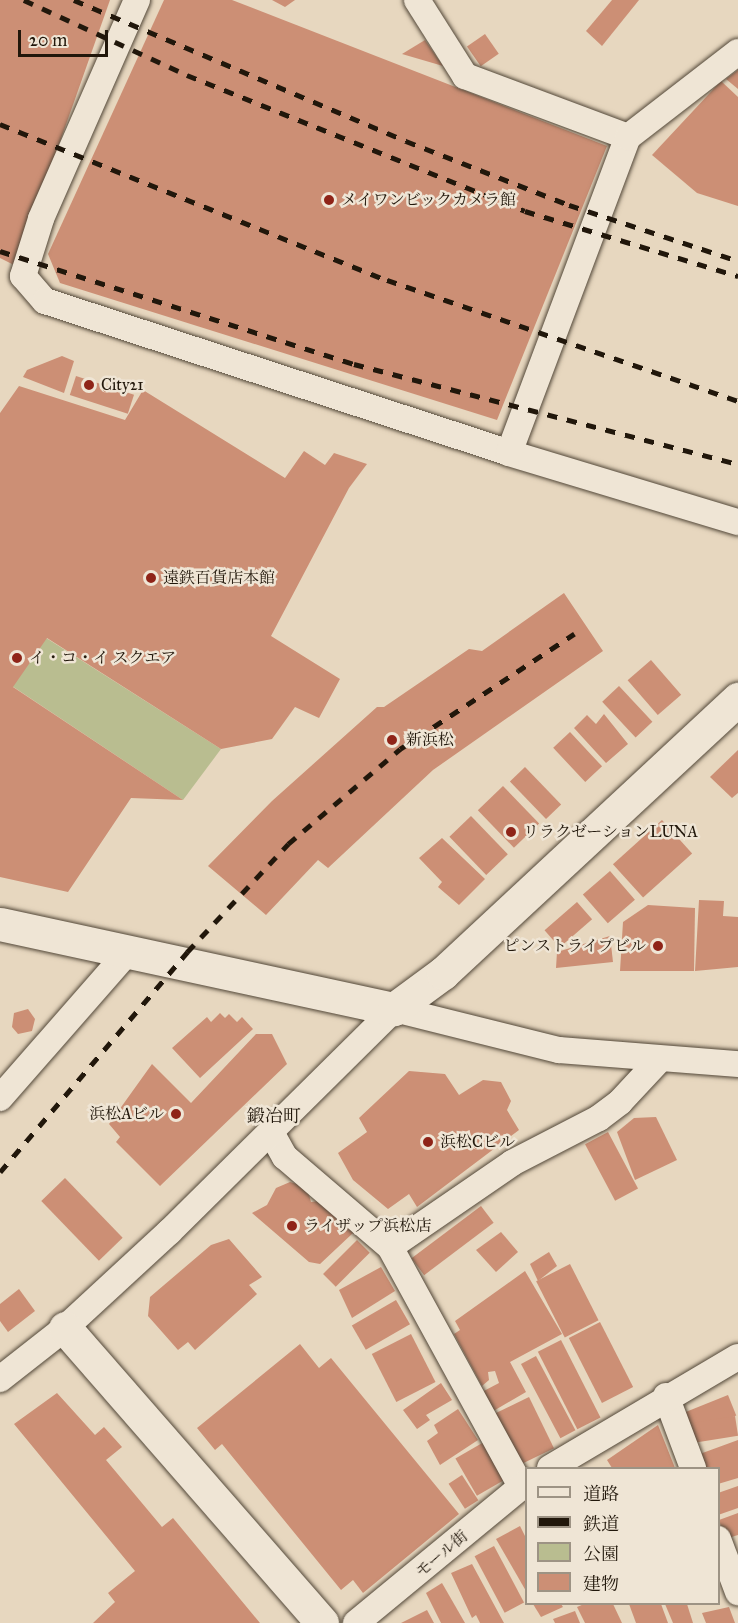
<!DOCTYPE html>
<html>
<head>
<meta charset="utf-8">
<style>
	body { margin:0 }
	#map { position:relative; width:738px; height:1623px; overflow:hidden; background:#e7d7bf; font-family:"IM FELL Great Primer","Noto Serif JP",serif }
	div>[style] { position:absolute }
	.green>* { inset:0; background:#b9bd90 }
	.building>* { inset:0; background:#cc8f75; transform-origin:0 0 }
	.roads { filter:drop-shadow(0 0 2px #524738) drop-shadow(0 0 2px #524738) }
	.street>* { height:26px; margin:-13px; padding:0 13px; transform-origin:13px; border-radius:13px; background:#efe5d5 }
	.secondary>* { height:33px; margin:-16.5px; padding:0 16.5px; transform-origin:16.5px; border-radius:16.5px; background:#efe5d5 }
	.rail>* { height:4.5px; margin-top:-2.25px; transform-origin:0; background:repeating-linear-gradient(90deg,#21170b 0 10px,transparent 0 20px) }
	.dots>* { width:16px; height:16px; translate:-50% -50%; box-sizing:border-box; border:3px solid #efe5d5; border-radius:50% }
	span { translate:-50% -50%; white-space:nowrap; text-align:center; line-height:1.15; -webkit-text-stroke:5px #efe5d5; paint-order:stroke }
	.poi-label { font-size:16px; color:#21170b }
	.left { translate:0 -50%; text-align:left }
	.right { translate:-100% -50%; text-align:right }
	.street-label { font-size:16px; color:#21170b }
	.neighbourhood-label { font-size:18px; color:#21170b }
	.legend { position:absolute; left:525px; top:1467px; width:195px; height:138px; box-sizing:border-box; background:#efe5d5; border:2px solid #9d9384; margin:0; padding:8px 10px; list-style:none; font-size:18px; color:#21170b }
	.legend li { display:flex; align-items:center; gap:12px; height:30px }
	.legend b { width:30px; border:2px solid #9d9384 }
	.scale { position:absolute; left:18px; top:30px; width:90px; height:27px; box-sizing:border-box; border:3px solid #21170b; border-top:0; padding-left:8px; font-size:18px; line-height:21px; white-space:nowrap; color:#21170b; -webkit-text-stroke:4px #efe5d5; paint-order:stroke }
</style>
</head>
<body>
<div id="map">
	<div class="green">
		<i style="clip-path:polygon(21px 622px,221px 749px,183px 800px,0 678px)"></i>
	</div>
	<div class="building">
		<i style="clip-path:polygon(0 0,110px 0,16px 266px,0 258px)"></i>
		<i style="clip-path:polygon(164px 0,232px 0,607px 146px,497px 420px,60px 283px,48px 254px)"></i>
		<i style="clip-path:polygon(272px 0,295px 0,285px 7px)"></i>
		<i style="clip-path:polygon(612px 0,639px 0,602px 46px,586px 31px)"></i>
		<i style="left:485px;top:34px;width:24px;height:22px;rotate:55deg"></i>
		<i style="clip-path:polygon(425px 40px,443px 66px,402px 54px)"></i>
		<i style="clip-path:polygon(738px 70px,738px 89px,726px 79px)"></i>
		<i style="clip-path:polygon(721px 81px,738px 97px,738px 206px,697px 193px,652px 155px)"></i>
		<i style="clip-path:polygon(62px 356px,74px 361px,64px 393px,23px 377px,27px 370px)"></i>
		<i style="left:76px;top:376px;width:61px;height:20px;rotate:18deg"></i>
		<i style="clip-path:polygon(19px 386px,125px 420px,143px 390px,285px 478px,304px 451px,325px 465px,334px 453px,367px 464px,349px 488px,271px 636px,340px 679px,319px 718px,295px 707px,272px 739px,221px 749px,47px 638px,13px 687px,183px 800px,131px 798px,68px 892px,0 877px,0 413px)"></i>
		<i style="clip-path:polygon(564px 593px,603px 651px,433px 770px,328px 868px,318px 860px,266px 915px,208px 866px,272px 801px,377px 707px,384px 707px,469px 649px,482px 651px)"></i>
		<i style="left:651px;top:660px;width:46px;height:31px;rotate:49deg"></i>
		<i style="left:619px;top:686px;width:49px;height:23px;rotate:47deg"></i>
		<i style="clip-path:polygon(604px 714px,628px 744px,606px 763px,574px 728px,587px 715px,596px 724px)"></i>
		<i style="left:570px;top:732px;width:47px;height:23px;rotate:47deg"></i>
		<i style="clip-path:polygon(738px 750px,738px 793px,732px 798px,710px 777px)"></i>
		<i style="left:525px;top:767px;width:52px;height:21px;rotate:46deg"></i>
		<i style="left:503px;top:786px;width:52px;height:35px;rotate:46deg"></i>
		<i style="left:471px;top:816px;width:53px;height:30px;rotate:46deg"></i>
		<i style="left:662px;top:820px;width:45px;height:66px;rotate:48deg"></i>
		<i style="clip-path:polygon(442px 838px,485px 879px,459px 905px,438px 887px,442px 882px,419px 858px)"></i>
		<i style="left:610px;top:871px;width:38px;height:36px;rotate:49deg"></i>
		<i style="clip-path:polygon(699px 900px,724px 901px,723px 916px,738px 917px,738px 967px,695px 971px)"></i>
		<i style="left:577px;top:902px;width:23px;height:43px;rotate:49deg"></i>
		<i style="clip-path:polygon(648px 905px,695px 908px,694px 971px,620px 971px,623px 922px)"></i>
		<i style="clip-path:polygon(610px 936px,613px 962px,556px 968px,557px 952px)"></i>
		<i style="clip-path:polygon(28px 1009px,35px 1019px,32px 1031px,18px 1034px,12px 1027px,14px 1013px)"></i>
		<i style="clip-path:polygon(220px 1013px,225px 1018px,229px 1014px,237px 1022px,242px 1017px,253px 1029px,200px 1078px,172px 1048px,207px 1017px,211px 1022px)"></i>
		<i style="clip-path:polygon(256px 1034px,272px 1034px,287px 1064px,160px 1186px,116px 1142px,120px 1137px,109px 1124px,152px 1064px,191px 1103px)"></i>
		<i style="clip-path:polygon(409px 1071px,445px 1074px,459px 1095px,483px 1080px,501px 1082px,511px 1101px,507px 1110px,519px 1130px,417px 1207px,409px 1194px,388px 1209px,353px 1180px,338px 1153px,367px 1132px,359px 1118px)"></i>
		<i style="clip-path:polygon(656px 1117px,677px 1160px,635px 1180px,617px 1132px,634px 1118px)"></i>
		<i style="left:608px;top:1132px;width:64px;height:26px;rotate:62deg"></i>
		<i style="left:65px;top:1178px;width:83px;height:33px;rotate:46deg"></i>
		<i style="clip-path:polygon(290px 1182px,307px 1187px,311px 1202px,328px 1200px,342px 1219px,339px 1223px,343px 1230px,349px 1227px,353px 1233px,320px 1264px,309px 1262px,252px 1213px,267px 1205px,276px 1188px)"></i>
		<i style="left:481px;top:1206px;width:21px;height:87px;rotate:53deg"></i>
		<i style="clip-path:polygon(501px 1232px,518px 1252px,496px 1272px,476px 1250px)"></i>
		<i style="clip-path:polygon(229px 1239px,262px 1277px,249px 1285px,257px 1294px,195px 1350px,188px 1342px,178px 1350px,148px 1316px,150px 1297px,211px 1245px)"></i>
		<i style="left:357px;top:1240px;width:18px;height:48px;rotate:45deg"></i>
		<i style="clip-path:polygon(549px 1252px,557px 1266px,538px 1281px,530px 1264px)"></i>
		<i style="left:570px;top:1264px;width:63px;height:38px;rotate:63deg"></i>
		<i style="clip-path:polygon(381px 1267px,395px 1291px,352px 1318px,339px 1290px)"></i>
		<i style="clip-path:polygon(525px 1271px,562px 1334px,510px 1362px,526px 1392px,490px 1413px,480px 1393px,499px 1383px,495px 1371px,488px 1372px,489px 1380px,482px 1386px,454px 1334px,460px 1330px,455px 1321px)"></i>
		<i style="clip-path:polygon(19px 1289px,35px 1311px,8px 1332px,0 1321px,0 1304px)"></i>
		<i style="left:396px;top:1300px;width:28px;height:51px;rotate:60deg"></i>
		<i style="left:600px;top:1322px;width:73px;height:35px;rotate:63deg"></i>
		<i style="left:411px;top:1334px;width:54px;height:44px;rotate:63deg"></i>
		<i style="left:561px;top:1340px;width:87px;height:26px;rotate:63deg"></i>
		<i style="clip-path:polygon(300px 1344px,319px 1368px,331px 1358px,459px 1514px,363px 1593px,353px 1580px,341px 1590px,222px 1444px,215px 1450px,197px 1428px)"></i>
		<i style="left:536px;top:1356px;width:84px;height:17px;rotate:62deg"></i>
		<i style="clip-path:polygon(441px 1383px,452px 1400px,426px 1415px,430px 1420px,417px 1429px,403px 1410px)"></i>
		<i style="clip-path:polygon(57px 1393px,95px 1435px,104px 1427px,122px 1447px,106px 1460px,162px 1527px,173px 1518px,260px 1623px,93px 1623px,115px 1602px,108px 1593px,135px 1571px,14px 1424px)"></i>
		<i style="left:728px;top:1395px;width:22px;height:49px;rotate:68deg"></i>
		<i style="left:529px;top:1397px;width:57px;height:39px;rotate:64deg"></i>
		<i style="clip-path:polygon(458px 1409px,478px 1440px,440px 1465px,427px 1441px,438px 1433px,434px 1425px)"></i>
		<i style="left:735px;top:1416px;width:20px;height:49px;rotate:81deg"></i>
		<i style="clip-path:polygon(658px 1425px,675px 1468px,612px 1468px,607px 1460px)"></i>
		<i style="clip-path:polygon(738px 1440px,738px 1478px,718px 1484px,718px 1468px,701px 1468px,697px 1455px)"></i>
		<i style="left:484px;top:1442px;width:43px;height:33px;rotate:60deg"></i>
		<i style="left:462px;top:1475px;width:30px;height:16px;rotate:57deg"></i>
		<i style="clip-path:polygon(738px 1486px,738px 1508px,718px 1515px,718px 1493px)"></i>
		<i style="clip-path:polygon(738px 1513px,738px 1535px,725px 1539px,719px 1520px)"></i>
		<i style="clip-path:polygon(520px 1526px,526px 1538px,526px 1591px,496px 1539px)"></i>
		<i style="left:494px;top:1546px;width:64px;height:22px;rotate:62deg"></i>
		<i style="clip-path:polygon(472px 1564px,504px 1623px,480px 1623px,476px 1615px,472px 1618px,451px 1573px)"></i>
		<i style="clip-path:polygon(442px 1583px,465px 1623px,441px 1623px,426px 1593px)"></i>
		<i style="clip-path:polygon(533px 1604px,561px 1604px,563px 1607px,541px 1617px)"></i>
		<i style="clip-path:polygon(584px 1604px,613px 1604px,622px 1623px,585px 1623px,577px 1607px)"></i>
		<i style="clip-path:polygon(629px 1604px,661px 1604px,668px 1623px,636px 1623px)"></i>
		<i style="clip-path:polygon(665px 1604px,687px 1604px,693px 1623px,673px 1623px)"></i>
		<i style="clip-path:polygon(729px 1607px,735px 1623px,706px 1623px,702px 1613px)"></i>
		<i style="clip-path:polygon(427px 1610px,434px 1623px,401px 1623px)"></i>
		<i style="clip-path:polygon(575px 1611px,580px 1623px,555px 1623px,553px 1619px)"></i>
	</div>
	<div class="roads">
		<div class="street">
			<i style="left:137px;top:0;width:239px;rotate:113.7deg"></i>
			<i style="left:41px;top:219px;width:60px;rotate:107.5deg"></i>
			<i style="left:23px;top:276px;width:33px;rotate:49deg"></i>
			<i style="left:45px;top:301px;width:488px;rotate:18.1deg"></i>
			<i style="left:509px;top:453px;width:239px;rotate:16.8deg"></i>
			<i style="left:417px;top:0;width:90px;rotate:57.7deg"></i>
			<i style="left:465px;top:76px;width:174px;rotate:20.5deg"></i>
			<i style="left:509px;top:453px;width:338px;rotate:-69.4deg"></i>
			<i style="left:628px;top:137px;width:139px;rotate:-37.7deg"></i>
			<i style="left:0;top:1098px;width:191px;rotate:-48.8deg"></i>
			<i style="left:272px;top:1134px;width:26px;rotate:61deg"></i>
			<i style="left:285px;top:1157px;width:138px;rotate:40.6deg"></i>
			<i style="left:390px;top:1247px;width:273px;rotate:61.3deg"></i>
			<i style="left:390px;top:1247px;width:148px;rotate:-34.5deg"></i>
			<i style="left:512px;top:1163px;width:98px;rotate:-27.3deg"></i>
			<i style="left:599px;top:1118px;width:26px;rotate:-37deg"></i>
			<i style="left:620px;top:1102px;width:59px;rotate:-47.1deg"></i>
			<i style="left:0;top:1379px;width:83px;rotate:-38.1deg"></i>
			<i style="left:65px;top:1328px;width:142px;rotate:-42.7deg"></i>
			<i style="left:169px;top:1232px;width:317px;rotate:-44.7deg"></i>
			<i style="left:394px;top:1009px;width:170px;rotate:14deg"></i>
			<i style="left:559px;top:1050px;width:180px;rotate:4.5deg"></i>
			<i style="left:666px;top:1396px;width:77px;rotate:69.4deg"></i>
			<i style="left:550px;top:1468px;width:218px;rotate:-30.6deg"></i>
			<i style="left:718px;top:1539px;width:57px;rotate:69.3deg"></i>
			<i style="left:356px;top:1623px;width:220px;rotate:-39.5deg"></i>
		</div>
		<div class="secondary">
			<i style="left:0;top:924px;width:403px;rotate:12.2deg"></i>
			<i style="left:394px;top:1009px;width:61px;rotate:-36.3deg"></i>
			<i style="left:443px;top:973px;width:403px;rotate:-42.9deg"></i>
			<i style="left:65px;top:1328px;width:391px;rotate:48.9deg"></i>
		</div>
	</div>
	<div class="rail">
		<i style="left:24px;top:0;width:179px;rotate:24.7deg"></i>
		<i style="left:187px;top:75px;width:364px;rotate:21.9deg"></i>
		<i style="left:525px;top:211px;width:223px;rotate:17deg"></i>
		<i style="left:74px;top:0;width:361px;rotate:23deg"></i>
		<i style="left:406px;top:141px;width:175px;rotate:21.4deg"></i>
		<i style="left:569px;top:205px;width:178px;rotate:18.3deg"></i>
		<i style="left:0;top:124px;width:417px;rotate:22deg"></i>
		<i style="left:387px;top:280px;width:371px;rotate:19deg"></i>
		<i style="left:0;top:251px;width:372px;rotate:17.7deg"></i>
		<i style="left:354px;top:364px;width:397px;rotate:14.6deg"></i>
		<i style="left:0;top:1172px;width:289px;rotate:-49.6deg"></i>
		<i style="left:187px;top:952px;width:148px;rotate:-46.9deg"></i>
		<i style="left:288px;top:844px;width:147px;rotate:-40.3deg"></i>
		<i style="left:400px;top:749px;width:209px;rotate:-33.5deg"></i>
	</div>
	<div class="dots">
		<i style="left:329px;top:200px;background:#8f2418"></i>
		<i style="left:89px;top:385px;background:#8f2418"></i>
		<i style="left:151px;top:578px;background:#8f2418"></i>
		<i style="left:17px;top:658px;background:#8f2418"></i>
		<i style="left:392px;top:740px;background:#8f2418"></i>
		<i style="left:511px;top:832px;background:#8f2418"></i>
		<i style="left:658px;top:946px;background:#8f2418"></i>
		<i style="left:176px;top:1114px;background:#8f2418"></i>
		<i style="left:428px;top:1142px;background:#8f2418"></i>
		<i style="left:292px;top:1226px;background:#8f2418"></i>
	</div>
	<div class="poi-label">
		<span class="left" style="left:341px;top:200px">メイワンビックカメラ館</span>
		<span class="left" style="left:101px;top:385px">City21</span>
		<span class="left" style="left:163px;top:578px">遠鉄百貨店本館</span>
		<span class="left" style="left:29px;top:658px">イ・コ・イ スクエア</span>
		<span class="left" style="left:406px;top:740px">新浜松</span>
		<span class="left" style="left:523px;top:832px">リラクゼーションLUNA</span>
		<span class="right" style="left:646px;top:946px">ピンストライプビル</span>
		<span class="right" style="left:164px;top:1114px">浜松Aビル</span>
		<span class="left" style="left:440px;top:1142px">浜松Cビル</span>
		<span class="left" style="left:304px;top:1226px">ライザップ浜松店</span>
	</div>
	<div class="street-label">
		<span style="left:442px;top:1554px;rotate:-40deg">モール街</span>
	</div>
	<div class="neighbourhood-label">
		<span style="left:274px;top:1116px">鍛冶町</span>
	</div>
	<ul class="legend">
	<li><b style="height:8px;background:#efe5d5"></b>道路</li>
	<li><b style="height:8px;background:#21170b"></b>鉄道</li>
	<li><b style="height:16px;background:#b9bd90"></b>公園</li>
	<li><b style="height:16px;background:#cc8f75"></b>建物</li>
	</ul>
	<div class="scale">20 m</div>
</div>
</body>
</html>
